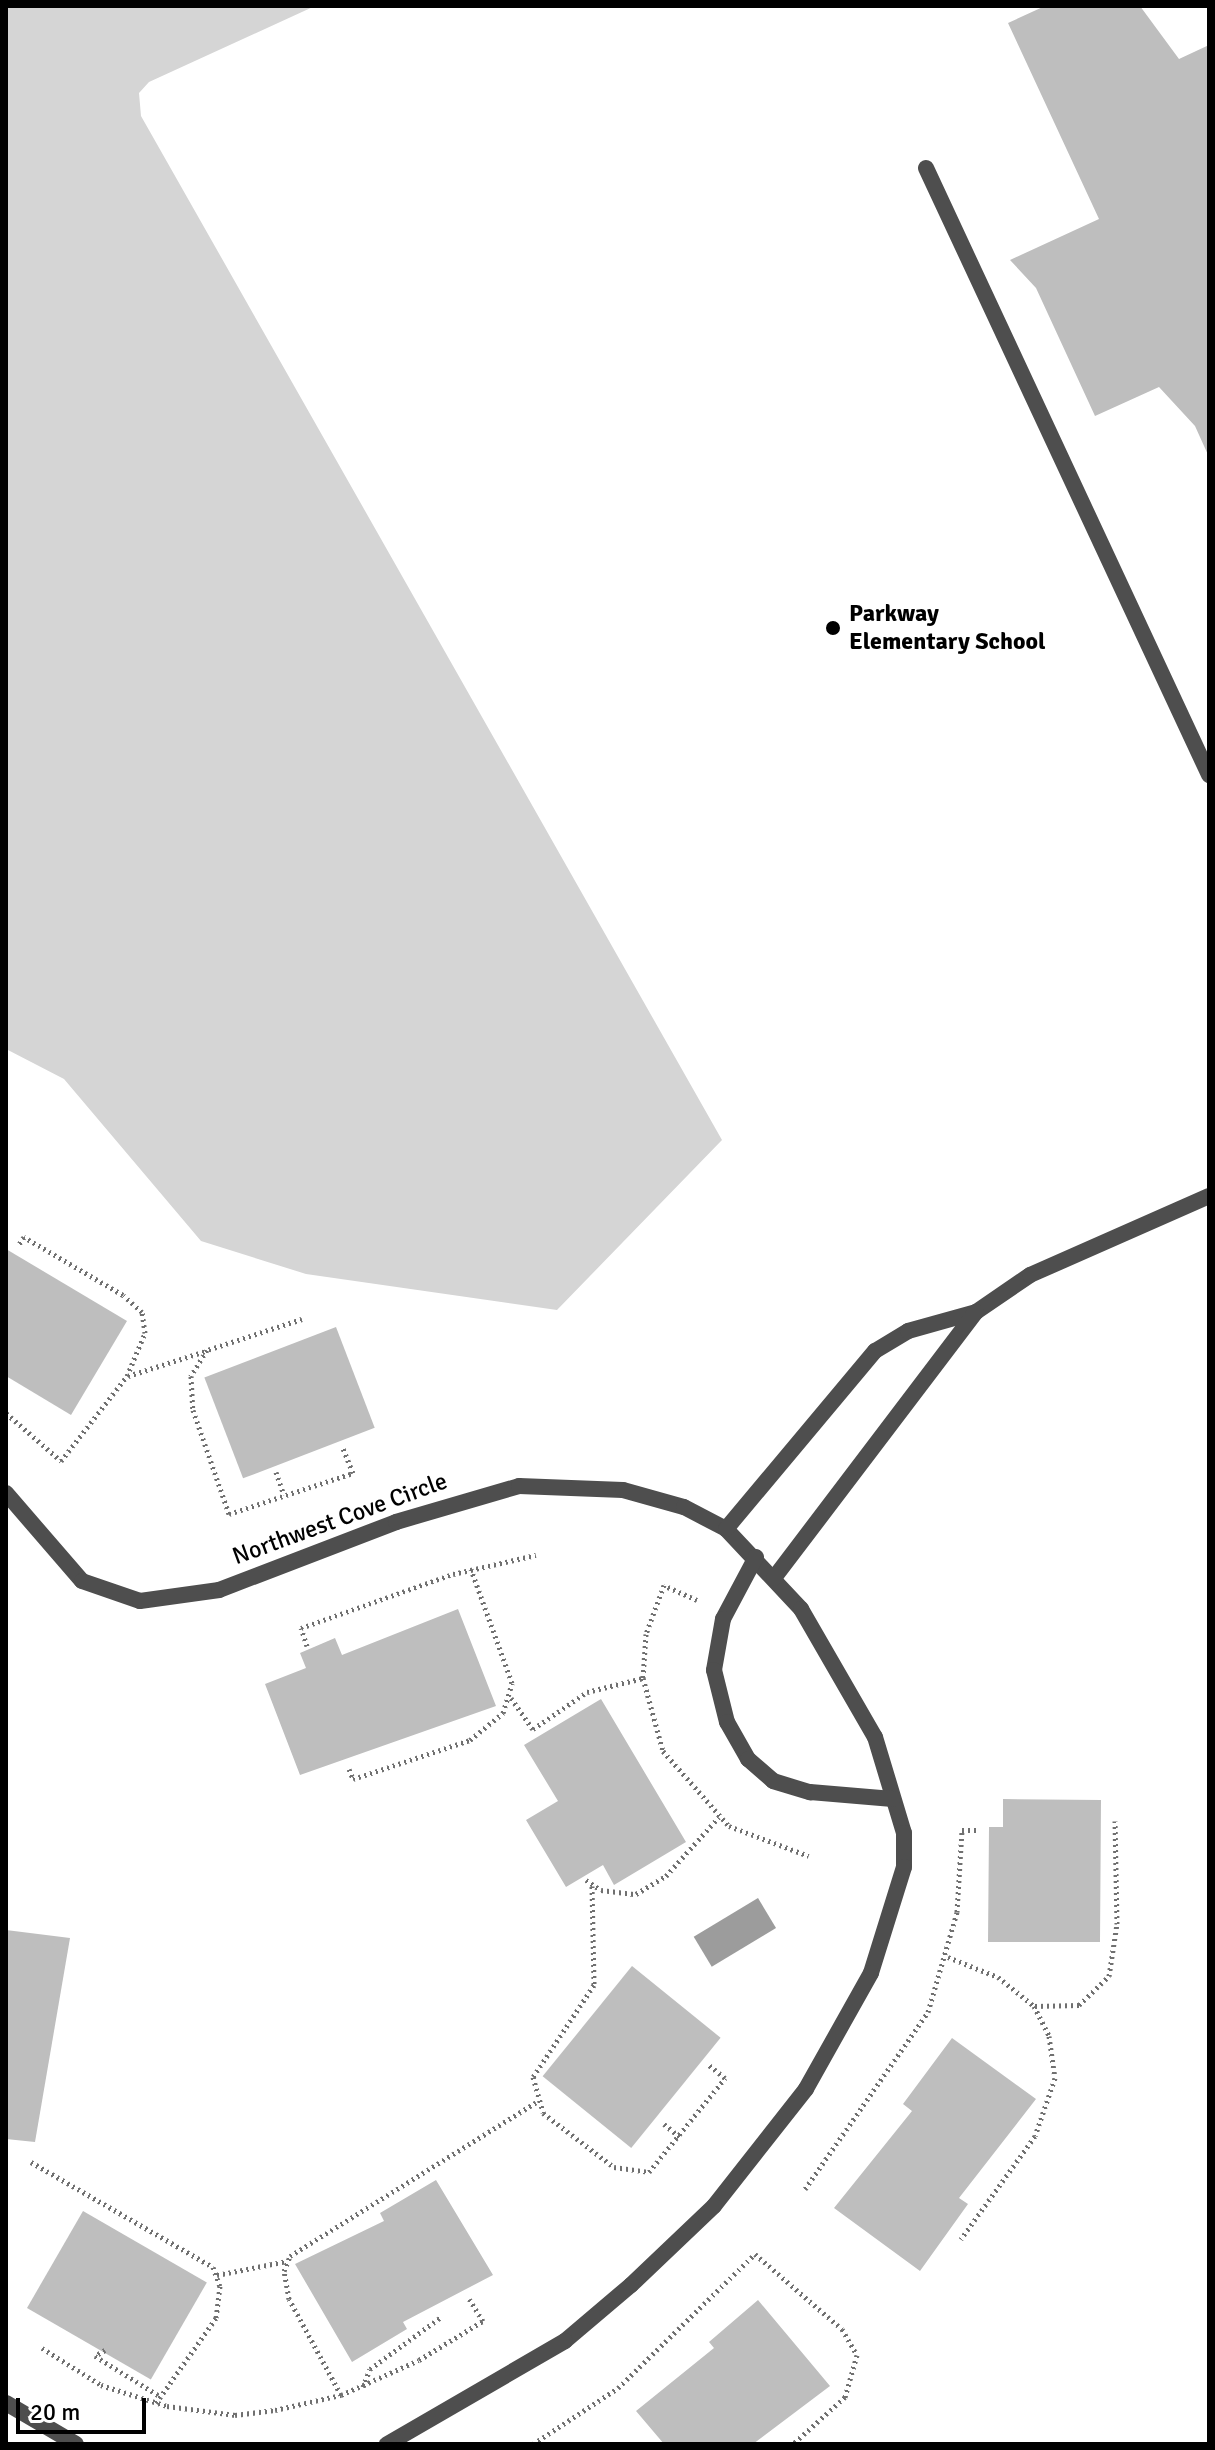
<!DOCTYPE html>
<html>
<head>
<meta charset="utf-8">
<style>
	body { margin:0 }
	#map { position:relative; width:1215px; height:2450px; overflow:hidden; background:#fff; font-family:Signika,sans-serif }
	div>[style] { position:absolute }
	.green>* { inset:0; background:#d5d5d5 }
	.water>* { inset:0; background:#9c9c9c; transform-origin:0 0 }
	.building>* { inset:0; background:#bebebe; transform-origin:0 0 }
	.path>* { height:5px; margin-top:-2.5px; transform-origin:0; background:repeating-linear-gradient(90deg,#707070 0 2px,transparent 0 6px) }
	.lane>* { height:16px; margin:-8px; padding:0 8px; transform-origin:8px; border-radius:8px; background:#4e4e4e }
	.street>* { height:16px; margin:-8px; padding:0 8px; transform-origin:8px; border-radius:8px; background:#4e4e4e }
	.dots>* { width:22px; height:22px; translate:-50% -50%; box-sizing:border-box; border:4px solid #fff; border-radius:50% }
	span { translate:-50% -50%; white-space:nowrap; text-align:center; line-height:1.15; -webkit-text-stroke:6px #fff; paint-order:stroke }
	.poi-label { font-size:24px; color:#000; font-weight:700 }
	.left { translate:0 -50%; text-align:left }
	.street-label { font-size:24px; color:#000 }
	.frame { position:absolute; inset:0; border:8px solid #000; pointer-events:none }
	.scale { position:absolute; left:16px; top:2398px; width:130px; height:36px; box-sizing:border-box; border:4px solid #000; border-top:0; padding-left:10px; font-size:24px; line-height:28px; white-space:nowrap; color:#000; -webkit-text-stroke:6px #fff; paint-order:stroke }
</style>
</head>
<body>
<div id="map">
	<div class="green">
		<i style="clip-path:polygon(6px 6px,315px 6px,149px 82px,139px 93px,141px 116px,722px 1140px,557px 1310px,306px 1274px,201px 1241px,64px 1079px,6px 1049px)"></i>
	</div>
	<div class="water">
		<i style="left:758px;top:1898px;width:35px;height:75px;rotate:59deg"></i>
	</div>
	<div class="building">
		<i style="clip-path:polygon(1045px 6px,1140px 6px,1179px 59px,1209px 45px,1209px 457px,1195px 426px,1159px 387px,1095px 416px,1036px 288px,1010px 260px,1099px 219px,1008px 23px)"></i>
		<i style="clip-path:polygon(6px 1249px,127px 1321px,71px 1415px,6px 1376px)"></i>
		<i style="left:336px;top:1327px;width:108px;height:141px;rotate:69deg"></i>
		<i style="clip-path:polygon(458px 1609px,496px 1706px,300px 1775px,265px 1684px,306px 1668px,300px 1653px,335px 1638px,342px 1655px)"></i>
		<i style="clip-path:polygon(601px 1699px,686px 1842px,614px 1885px,603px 1865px,566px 1887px,526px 1820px,558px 1801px,524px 1745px)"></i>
		<i style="clip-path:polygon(1003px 1799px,1101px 1800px,1100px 1942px,988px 1942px,989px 1827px,1003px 1827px)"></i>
		<i style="clip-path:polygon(6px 1930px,70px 1938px,35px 2142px,6px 2139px)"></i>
		<i style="left:632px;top:1966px;width:114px;height:142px;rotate:39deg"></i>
		<i style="clip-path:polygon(952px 2038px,1036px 2099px,959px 2198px,968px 2204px,920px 2271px,834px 2208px,912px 2111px,903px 2104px)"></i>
		<i style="clip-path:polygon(436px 2180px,493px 2275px,403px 2322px,407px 2329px,352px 2362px,295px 2264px,384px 2221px,380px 2213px)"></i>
		<i style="left:83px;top:2211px;width:143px;height:112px;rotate:30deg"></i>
		<i style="clip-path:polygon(758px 2300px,830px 2386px,753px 2444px,664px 2444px,636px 2411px,714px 2348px,709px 2342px)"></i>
	</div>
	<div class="path">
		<i style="left:302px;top:1319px;width:100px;rotate:161.9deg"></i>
		<i style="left:207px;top:1350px;width:31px;rotate:122deg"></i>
		<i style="left:191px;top:1376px;width:34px;rotate:87deg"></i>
		<i style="left:193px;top:1410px;width:110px;rotate:70.9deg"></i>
		<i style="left:229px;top:1514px;width:131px;rotate:-18.3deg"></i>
		<i style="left:353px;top:1473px;width:27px;rotate:-112deg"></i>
		<i style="left:128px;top:1376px;width:82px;rotate:-17.8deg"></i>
		<i style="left:6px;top:1413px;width:73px;rotate:41.1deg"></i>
		<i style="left:61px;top:1461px;width:108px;rotate:-52.2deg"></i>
		<i style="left:127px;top:1376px;width:47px;rotate:-67.3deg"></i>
		<i style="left:145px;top:1333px;width:21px;rotate:-98deg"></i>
		<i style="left:142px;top:1312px;width:25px;rotate:-138deg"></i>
		<i style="left:123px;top:1295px;width:115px;rotate:-149.6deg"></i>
		<i style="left:24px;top:1237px;width:11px;rotate:124deg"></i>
		<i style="left:276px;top:1472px;width:24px;rotate:71deg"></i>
		<i style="left:697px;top:1600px;width:36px;rotate:-156deg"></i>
		<i style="left:664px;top:1585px;width:52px;rotate:110.2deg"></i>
		<i style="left:646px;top:1634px;width:44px;rotate:93.9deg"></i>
		<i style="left:643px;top:1678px;width:76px;rotate:74.7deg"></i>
		<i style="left:663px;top:1751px;width:100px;rotate:48.7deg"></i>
		<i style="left:729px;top:1826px;width:85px;rotate:20.6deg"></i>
		<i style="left:307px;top:1646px;width:19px;rotate:-108deg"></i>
		<i style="left:301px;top:1628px;width:161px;rotate:-19.6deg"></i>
		<i style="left:453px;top:1574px;width:85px;rotate:-12.9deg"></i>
		<i style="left:511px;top:1698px;width:38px;rotate:55deg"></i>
		<i style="left:533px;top:1729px;width:65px;rotate:-34.4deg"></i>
		<i style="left:587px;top:1692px;width:58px;rotate:-14deg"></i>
		<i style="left:349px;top:1769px;width:11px;rotate:68deg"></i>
		<i style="left:353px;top:1779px;width:123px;rotate:-18.4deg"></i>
		<i style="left:470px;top:1740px;width:43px;rotate:-39.3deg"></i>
		<i style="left:503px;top:1713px;width:31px;rotate:-73deg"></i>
		<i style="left:512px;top:1683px;width:121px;rotate:-109.8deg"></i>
		<i style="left:586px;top:1880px;width:18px;rotate:34deg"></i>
		<i style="left:601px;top:1890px;width:35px;rotate:7deg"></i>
		<i style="left:636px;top:1894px;width:35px;rotate:-31deg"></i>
		<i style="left:666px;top:1876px;width:79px;rotate:-48.1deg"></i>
		<i style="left:592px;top:1886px;width:99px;rotate:88.8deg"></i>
		<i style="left:594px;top:1985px;width:110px;rotate:123.5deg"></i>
		<i style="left:533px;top:2077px;width:37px;rotate:74deg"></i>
		<i style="left:543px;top:2113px;width:89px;rotate:37.3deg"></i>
		<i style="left:614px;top:2167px;width:35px;rotate:8deg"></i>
		<i style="left:649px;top:2172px;width:121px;rotate:-51deg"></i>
		<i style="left:725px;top:2078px;width:21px;rotate:-141deg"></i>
		<i style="left:948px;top:1957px;width:54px;rotate:21.8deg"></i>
		<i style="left:998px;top:1977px;width:46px;rotate:38.9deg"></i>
		<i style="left:1034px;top:2006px;width:34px;rotate:63deg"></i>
		<i style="left:1049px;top:2036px;width:42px;rotate:81.9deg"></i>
		<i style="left:1055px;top:2078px;width:61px;rotate:109deg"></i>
		<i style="left:1035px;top:2136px;width:127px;rotate:125.7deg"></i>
		<i style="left:1035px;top:2006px;width:44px;rotate:-1.3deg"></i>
		<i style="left:1079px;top:2005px;width:42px;rotate:-44deg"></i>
		<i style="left:1109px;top:1976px;width:53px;rotate:-81.3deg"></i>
		<i style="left:1117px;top:1924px;width:103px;rotate:-91.1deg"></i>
		<i style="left:664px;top:2124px;width:21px;rotate:39deg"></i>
		<i style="left:31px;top:2162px;width:210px;rotate:30deg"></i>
		<i style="left:213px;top:2267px;width:20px;rotate:70deg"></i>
		<i style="left:220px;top:2286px;width:32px;rotate:97deg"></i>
		<i style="left:216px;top:2318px;width:104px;rotate:125.2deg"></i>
		<i style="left:805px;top:2189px;width:216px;rotate:-55.2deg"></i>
		<i style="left:928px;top:2012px;width:104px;rotate:-73.8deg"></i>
		<i style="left:957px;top:1912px;width:82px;rotate:-86.5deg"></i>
		<i style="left:962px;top:1830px;width:17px"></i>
		<i style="left:217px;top:2275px;width:71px;rotate:-11.3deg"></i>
		<i style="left:42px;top:2348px;width:70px;rotate:32.1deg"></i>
		<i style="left:101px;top:2385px;width:69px;rotate:17.7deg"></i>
		<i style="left:167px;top:2406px;width:69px;rotate:7.5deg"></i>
		<i style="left:235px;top:2415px;width:40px;rotate:-7.1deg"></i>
		<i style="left:275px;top:2410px;width:68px;rotate:-12.8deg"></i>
		<i style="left:341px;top:2395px;width:85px;rotate:-24.2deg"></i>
		<i style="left:419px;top:2360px;width:75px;rotate:-31.4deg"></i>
		<i style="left:483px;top:2321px;width:26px;rotate:-122deg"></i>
		<i style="left:105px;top:2350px;width:12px;rotate:149deg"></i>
		<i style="left:95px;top:2356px;width:78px;rotate:31.8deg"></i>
		<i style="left:363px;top:2387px;width:19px;rotate:-69deg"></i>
		<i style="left:370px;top:2369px;width:88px;rotate:-36.2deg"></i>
		<i style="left:341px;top:2395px;width:109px;rotate:-118.4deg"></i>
		<i style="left:289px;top:2299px;width:28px;rotate:-100deg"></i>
		<i style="left:284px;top:2271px;width:16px;rotate:-68deg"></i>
		<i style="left:290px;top:2256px;width:290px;rotate:-32deg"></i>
		<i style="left:533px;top:2444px;width:102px;rotate:-33.4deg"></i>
		<i style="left:618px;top:2388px;width:192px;rotate:-44.4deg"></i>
		<i style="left:755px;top:2254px;width:115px;rotate:40.8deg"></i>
		<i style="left:842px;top:2329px;width:30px;rotate:60deg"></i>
		<i style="left:857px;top:2355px;width:44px;rotate:105.9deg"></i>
		<i style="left:845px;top:2397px;width:70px;rotate:137.9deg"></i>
	</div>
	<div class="lane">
		<i style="left:926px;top:168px;width:670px;rotate:65deg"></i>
	</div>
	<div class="street">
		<i style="left:6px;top:1493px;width:116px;rotate:49.2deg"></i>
		<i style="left:82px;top:1581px;width:61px;rotate:19deg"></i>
		<i style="left:140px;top:1601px;width:80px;rotate:-7.9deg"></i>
		<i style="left:219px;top:1590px;width:190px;rotate:-21deg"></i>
		<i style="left:396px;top:1522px;width:128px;rotate:-16.3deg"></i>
		<i style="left:519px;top:1486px;width:104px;rotate:2.2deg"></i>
		<i style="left:623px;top:1490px;width:63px;rotate:15.6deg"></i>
		<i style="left:684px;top:1507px;width:47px;rotate:27.6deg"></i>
		<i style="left:726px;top:1529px;width:110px;rotate:46.8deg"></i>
		<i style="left:801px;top:1609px;width:148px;rotate:60deg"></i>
		<i style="left:875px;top:1737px;width:100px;rotate:73.2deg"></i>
		<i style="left:904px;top:1833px;width:34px;rotate:90deg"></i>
		<i style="left:904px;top:1867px;width:111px;rotate:107.3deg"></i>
		<i style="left:871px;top:1973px;width:133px;rotate:119.3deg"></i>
		<i style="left:806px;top:2089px;width:149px;rotate:128.2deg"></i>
		<i style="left:714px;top:2206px;width:115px;rotate:136.4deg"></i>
		<i style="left:631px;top:2285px;width:87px;rotate:139.7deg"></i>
		<i style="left:565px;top:2341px;width:206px;rotate:149.9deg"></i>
		<i style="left:726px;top:1529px;width:232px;rotate:-50.1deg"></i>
		<i style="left:875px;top:1351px;width:39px;rotate:-31deg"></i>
		<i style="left:908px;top:1331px;width:71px;rotate:-15.6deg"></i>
		<i style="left:976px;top:1312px;width:65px;rotate:-34.4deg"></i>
		<i style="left:1030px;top:1275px;width:196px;rotate:-23.8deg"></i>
		<i style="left:756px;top:1557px;width:70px;rotate:118deg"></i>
		<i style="left:723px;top:1619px;width:52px;rotate:100deg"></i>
		<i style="left:714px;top:1670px;width:54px;rotate:76deg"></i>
		<i style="left:727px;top:1722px;width:43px;rotate:60.4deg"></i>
		<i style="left:748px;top:1759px;width:33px;rotate:41deg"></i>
		<i style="left:773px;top:1781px;width:39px;rotate:17deg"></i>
		<i style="left:810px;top:1792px;width:83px;rotate:4.8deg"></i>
		<i style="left:774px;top:1578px;width:334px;rotate:-52.8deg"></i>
		<i style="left:6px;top:2403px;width:81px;rotate:30.4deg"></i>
	</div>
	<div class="dots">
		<i style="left:833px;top:628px;background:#000"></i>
	</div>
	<div class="poi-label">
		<span class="left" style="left:849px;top:628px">Parkway<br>Elementary School</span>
	</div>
	<div class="street-label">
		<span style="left:340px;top:1519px;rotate:-20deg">Northwest Cove Circle</span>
	</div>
	<div class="frame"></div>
	<div class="scale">20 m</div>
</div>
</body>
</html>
